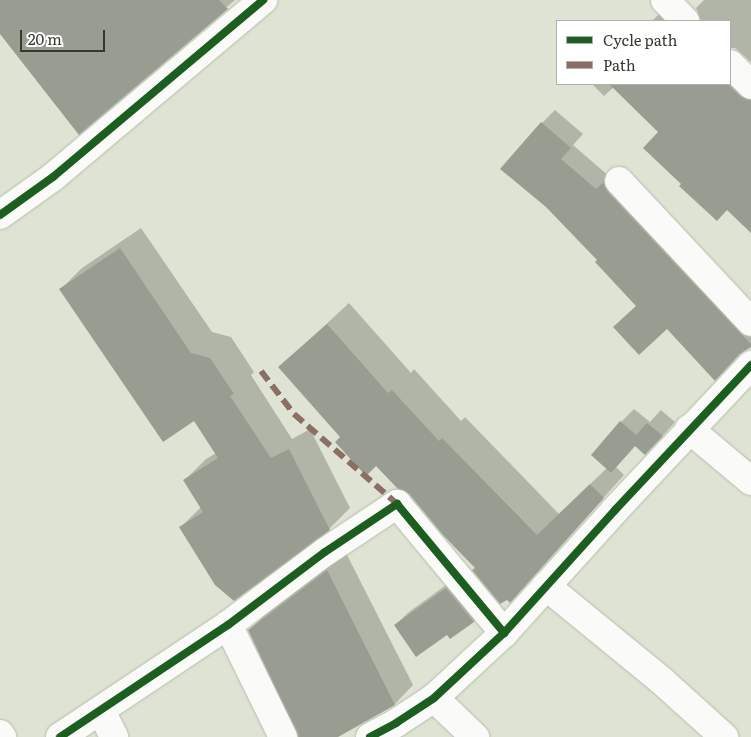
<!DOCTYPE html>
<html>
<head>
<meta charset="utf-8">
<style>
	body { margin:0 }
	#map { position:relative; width:751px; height:737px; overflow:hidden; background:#dee3d3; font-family:Literata,serif }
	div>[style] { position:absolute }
	.shadow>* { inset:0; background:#0003 }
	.building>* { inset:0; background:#999d91 }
	.roads { filter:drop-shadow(0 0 1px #b8bcaf) drop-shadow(0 0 1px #b8bcaf) }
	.street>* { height:28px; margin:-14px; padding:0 14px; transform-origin:14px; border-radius:14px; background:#fafbf8 }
	.quiet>* { height:6px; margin-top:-3px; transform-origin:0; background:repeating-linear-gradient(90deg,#8d6e63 0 12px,transparent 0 18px) }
	.cycleway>* { height:8px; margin:-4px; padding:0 4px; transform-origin:4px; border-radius:4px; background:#1b5e20 }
	span { translate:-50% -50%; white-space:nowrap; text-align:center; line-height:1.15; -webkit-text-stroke:5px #fff; paint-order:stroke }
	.legend { position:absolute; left:556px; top:20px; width:175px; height:65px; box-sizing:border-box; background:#fff; border:1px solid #aeb0ab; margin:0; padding:6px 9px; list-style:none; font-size:15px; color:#35392d }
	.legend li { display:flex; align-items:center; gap:10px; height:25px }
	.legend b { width:25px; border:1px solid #aeb0ab }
	.scale { position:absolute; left:20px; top:30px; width:85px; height:22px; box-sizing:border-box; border:2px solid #35392d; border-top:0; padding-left:6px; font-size:15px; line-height:18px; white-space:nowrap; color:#35392d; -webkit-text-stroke:4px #fff; paint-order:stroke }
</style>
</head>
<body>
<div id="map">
	<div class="shadow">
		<i style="clip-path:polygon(0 0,235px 0,79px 133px,0 32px)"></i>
		<i style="clip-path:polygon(674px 0,696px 21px,701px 21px,696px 8px,704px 0,751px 0,751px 62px,735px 48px,730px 48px,730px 52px,751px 75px,751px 231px,728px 208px,682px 184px,659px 132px,614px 87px,604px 96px,592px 84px,730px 84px,730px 21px,652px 21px)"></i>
		<i style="clip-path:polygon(555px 110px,583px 134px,573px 145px,610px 177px,751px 317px,751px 345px,667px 328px,598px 260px,542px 123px)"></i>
		<i style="clip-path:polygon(141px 228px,212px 332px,231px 337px,254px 372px,251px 375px,292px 439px,310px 429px,350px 508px,329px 529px,181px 527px,201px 507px,185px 480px,206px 459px,216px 453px,195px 419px,61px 289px,82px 268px)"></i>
		<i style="clip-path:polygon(349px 303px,411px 373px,414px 369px,461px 421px,465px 417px,559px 514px,607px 468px,621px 422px,634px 409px,650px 422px,661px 410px,675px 422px,659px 440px,636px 445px,616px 467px,624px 475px,510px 601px,409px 493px,342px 437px,280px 367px)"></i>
		<i style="clip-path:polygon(346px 553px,413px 685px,395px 704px,336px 737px,300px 737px,249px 630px,268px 612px)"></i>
		<i style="clip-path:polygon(460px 575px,487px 608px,474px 621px,450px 637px,448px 634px,395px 625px,409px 612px)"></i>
	</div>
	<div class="building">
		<i style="clip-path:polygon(0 0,219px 0,228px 9px,79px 135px,0 34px)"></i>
		<i style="clip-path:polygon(609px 84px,728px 84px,740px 96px,751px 100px,751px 233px,727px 210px,717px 221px,679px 186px,681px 184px,643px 148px,658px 132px)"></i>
		<i style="clip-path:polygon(541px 122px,571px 148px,561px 159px,596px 189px,604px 182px,608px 192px,751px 344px,751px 347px,740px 354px,715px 381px,667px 329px,639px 355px,613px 327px,636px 306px,595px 262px,597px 260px,546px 207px,500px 169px)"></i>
		<i style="clip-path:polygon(120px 248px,191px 353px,210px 358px,234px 394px,230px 396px,271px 458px,289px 449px,330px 530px,234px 601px,215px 585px,179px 527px,203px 512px,183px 480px,218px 458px,194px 421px,163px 442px,59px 289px)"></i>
		<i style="clip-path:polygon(327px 324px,388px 393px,392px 390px,439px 441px,442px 438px,537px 535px,590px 484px,604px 498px,510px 603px,507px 600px,500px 604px,472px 570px,475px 568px,442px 534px,409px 494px,398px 489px,376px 466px,366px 476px,335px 442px,340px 437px,278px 367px)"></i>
		<i style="clip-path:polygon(620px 421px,636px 435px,647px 423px,663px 436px,645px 455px,635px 446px,611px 473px,591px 455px)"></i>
		<i style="clip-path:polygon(327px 570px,395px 705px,338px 737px,298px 737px,248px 630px)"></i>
		<i style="clip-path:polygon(446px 588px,474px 622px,450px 639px,447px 635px,416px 657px,394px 625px)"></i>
	</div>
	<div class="roads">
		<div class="street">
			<i style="left:665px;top:0;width:29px;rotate:46deg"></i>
			<i style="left:730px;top:64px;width:30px;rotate:45deg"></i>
			<i style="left:619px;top:181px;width:193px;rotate:46.9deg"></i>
			<i style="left:0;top:215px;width:65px;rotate:-35.6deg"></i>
			<i style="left:53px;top:177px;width:275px;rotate:-40.1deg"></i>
			<i style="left:689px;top:429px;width:81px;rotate:40deg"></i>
			<i style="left:546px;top:586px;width:150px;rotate:39.3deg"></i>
			<i style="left:662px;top:681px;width:84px;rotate:42.1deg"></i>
			<i style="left:228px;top:625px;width:125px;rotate:63.8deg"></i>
			<i style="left:434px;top:698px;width:57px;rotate:43.6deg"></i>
			<i style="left:101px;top:711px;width:29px;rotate:63deg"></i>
			<i style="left:0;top:734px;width:4px;rotate:56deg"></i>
			<i style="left:60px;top:737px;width:202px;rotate:-33.7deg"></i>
			<i style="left:228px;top:625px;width:121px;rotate:-37deg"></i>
			<i style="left:325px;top:552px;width:87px;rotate:-33.7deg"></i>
			<i style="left:397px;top:504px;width:168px;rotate:50.3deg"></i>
			<i style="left:370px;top:737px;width:30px;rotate:-28deg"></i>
			<i style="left:396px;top:723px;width:45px;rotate:-33.3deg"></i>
			<i style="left:434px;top:698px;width:96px;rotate:-42.9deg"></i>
			<i style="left:504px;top:633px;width:166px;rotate:-47.9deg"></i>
			<i style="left:615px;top:510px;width:199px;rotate:-46.8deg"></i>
		</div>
	</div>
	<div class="quiet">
		<i style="left:261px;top:371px;width:54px;rotate:52.5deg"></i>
		<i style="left:294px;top:414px;width:137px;rotate:41.1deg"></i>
	</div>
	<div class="cycleway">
		<i style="left:0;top:215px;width:65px;rotate:-35.6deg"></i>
		<i style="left:53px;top:177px;width:275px;rotate:-40.1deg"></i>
		<i style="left:60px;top:737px;width:202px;rotate:-33.7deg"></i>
		<i style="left:228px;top:625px;width:121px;rotate:-37deg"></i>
		<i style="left:325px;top:552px;width:87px;rotate:-33.7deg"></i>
		<i style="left:397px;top:504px;width:168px;rotate:50.3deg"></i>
		<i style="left:370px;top:737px;width:30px;rotate:-28deg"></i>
		<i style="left:396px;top:723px;width:45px;rotate:-33.3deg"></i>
		<i style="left:434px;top:698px;width:96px;rotate:-42.9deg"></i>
		<i style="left:504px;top:633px;width:166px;rotate:-47.9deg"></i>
		<i style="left:615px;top:510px;width:199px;rotate:-46.8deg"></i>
	</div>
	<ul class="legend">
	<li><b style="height:6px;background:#1b5e20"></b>Cycle path</li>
	<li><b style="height:6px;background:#8d6e63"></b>Path</li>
	</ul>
	<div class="scale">20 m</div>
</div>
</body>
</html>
